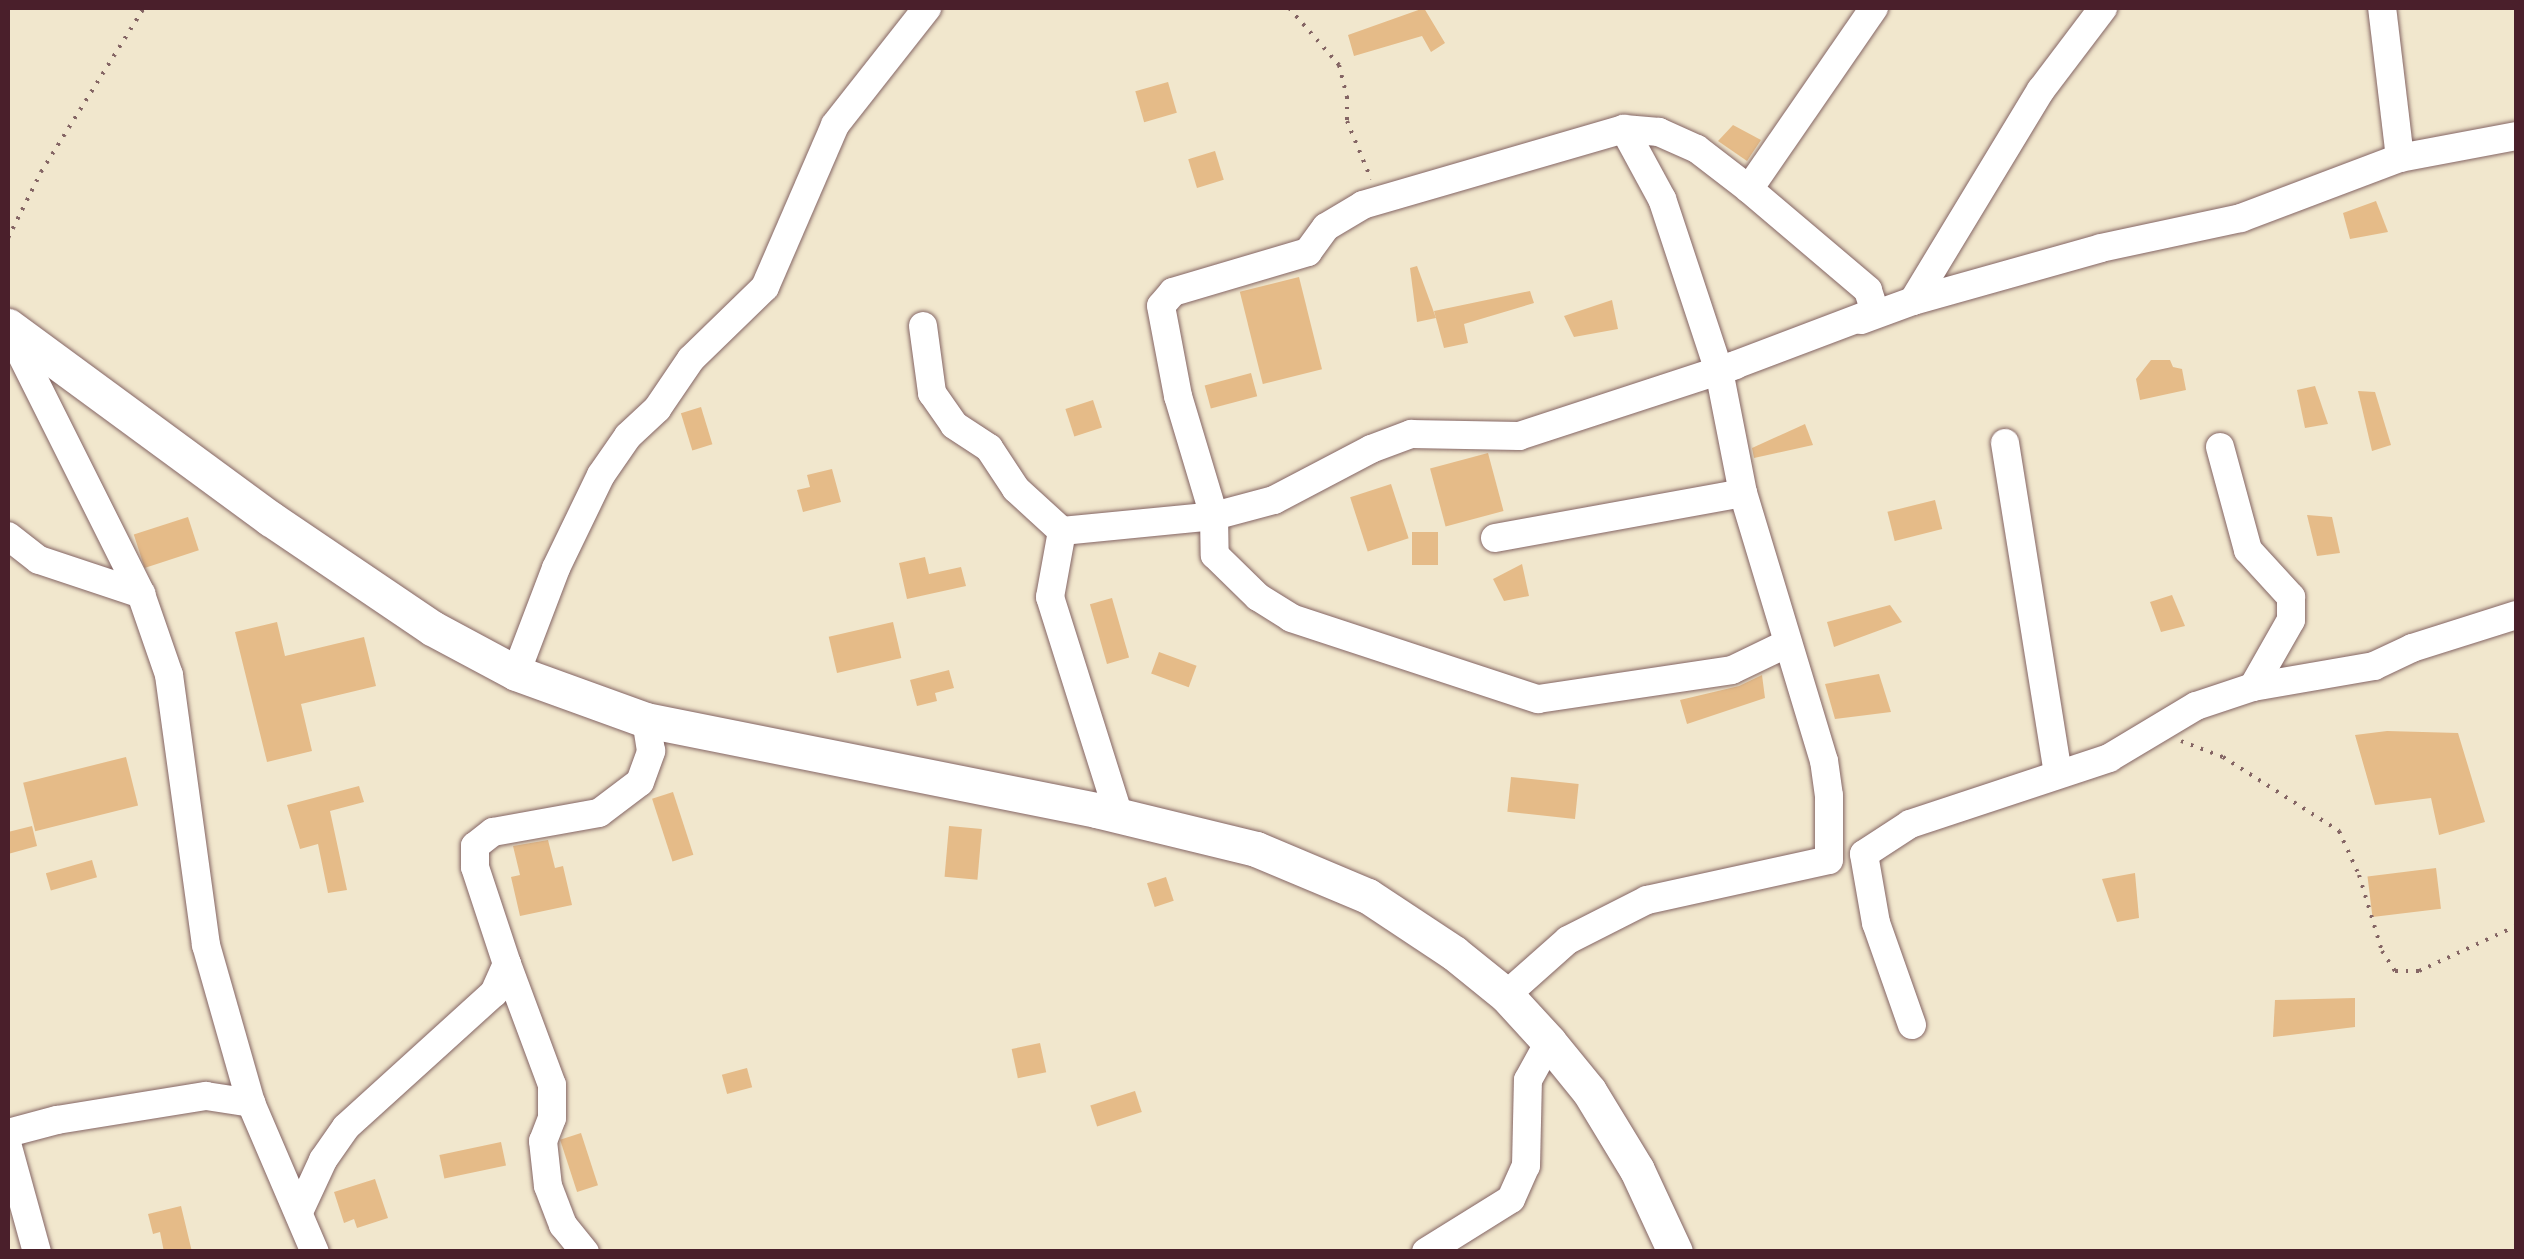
<!DOCTYPE html>
<html>
<head>
<meta charset="utf-8">
<style>
	body { margin:0 }
	#map { position:relative; width:2524px; height:1259px; overflow:hidden; background:#f1e7cd; font-family:Caveat,sans-serif }
	div>[style] { position:absolute }
	.building>* { inset:0; background:#e5bb88; transform-origin:0 0 }
	.path>* { height:4px; margin-top:-2px; transform-origin:0; background:repeating-linear-gradient(90deg,#846564 0 2.5px,transparent 0 10.5px) }
	.roads { filter:drop-shadow(0 0 2px #846564) drop-shadow(0 0 2px #846564) }
	.minor>* { height:28px; margin:-14px; padding:0 14px; transform-origin:14px; border-radius:14px; background:#fff }
	.major>* { height:35px; margin:-17.5px; padding:0 17.5px; transform-origin:17.5px; border-radius:17.5px; background:#fff }
	span { translate:-50% -50%; white-space:nowrap; text-align:center; line-height:1.15; -webkit-text-stroke:8px #fff; paint-order:stroke }
	.frame { position:absolute; inset:0; border:10px solid #4a1f2b; pointer-events:none }
</style>
</head>
<body>
<div id="map">
	<div class="building">
		<i style="clip-path:polygon(1424px 8px,1445px 43px,1431px 52px,1422px 36px,1354px 56px,1348px 35px)"></i>
		<i style="left:1168px;top:82px;width:32px;height:34px;rotate:74deg"></i>
		<i style="clip-path:polygon(1733px 125px,1761px 140px,1747px 161px,1718px 141px)"></i>
		<i style="left:1215px;top:151px;width:30px;height:28px;rotate:73deg"></i>
		<i style="clip-path:polygon(2376px 201px,2388px 232px,2350px 239px,2343px 213px)"></i>
		<i style="clip-path:polygon(1417px 266px,1436px 318px,1417px 322px,1410px 268px)"></i>
		<i style="left:1299px;top:277px;width:95px;height:61px;rotate:76deg"></i>
		<i style="clip-path:polygon(1530px 291px,1534px 303px,1464px 324px,1468px 343px,1444px 348px,1434px 311px)"></i>
		<i style="clip-path:polygon(1612px 300px,1618px 329px,1574px 337px,1564px 316px)"></i>
		<i style="clip-path:polygon(2151px 360px,2170px 360px,2173px 367px,2182px 369px,2186px 390px,2140px 400px,2136px 379px)"></i>
		<i style="left:1251px;top:373px;width:24px;height:48px;rotate:75deg"></i>
		<i style="clip-path:polygon(2315px 386px,2328px 424px,2305px 428px,2297px 390px)"></i>
		<i style="clip-path:polygon(2358px 391px,2375px 392px,2391px 445px,2372px 451px)"></i>
		<i style="left:1093px;top:400px;width:29px;height:29px;rotate:72deg"></i>
		<i style="left:701px;top:407px;width:39px;height:21px;rotate:73deg"></i>
		<i style="clip-path:polygon(1805px 424px,1813px 445px,1754px 458px,1752px 448px)"></i>
		<i style="left:1488px;top:453px;width:60px;height:60px;rotate:75deg"></i>
		<i style="clip-path:polygon(832px 469px,841px 502px,803px 512px,797px 490px,810px 487px,807px 475px)"></i>
		<i style="left:1391px;top:484px;width:57px;height:43px;rotate:72deg"></i>
		<i style="left:1935px;top:500px;width:30px;height:49px;rotate:76deg"></i>
		<i style="clip-path:polygon(2307px 515px,2332px 517px,2340px 553px,2317px 556px)"></i>
		<i style="left:188px;top:517px;width:35px;height:57px;rotate:72deg"></i>
		<i style="left:1412px;top:532px;width:26px;height:33px"></i>
		<i style="clip-path:polygon(925px 557px,929px 574px,961px 567px,966px 586px,907px 599px,899px 563px)"></i>
		<i style="clip-path:polygon(1522px 564px,1529px 596px,1504px 601px,1493px 579px)"></i>
		<i style="clip-path:polygon(2172px 595px,2185px 626px,2161px 632px,2150px 602px)"></i>
		<i style="left:1112px;top:598px;width:62px;height:23px;rotate:74deg"></i>
		<i style="clip-path:polygon(1890px 605px,1902px 622px,1834px 647px,1827px 622px)"></i>
		<i style="clip-path:polygon(277px 622px,285px 656px,364px 637px,376px 686px,301px 704px,312px 751px,267px 762px,235px 632px)"></i>
		<i style="left:893px;top:622px;width:37px;height:66px;rotate:77deg"></i>
		<i style="left:1159px;top:652px;width:40px;height:23px;rotate:20deg"></i>
		<i style="clip-path:polygon(949px 670px,954px 688px,935px 693px,937px 701px,917px 706px,910px 680px)"></i>
		<i style="clip-path:polygon(1879px 674px,1891px 712px,1835px 719px,1825px 684px)"></i>
		<i style="clip-path:polygon(1762px 675px,1765px 698px,1687px 724px,1680px 700px,1739px 686px)"></i>
		<i style="clip-path:polygon(2387px 731px,2458px 733px,2485px 822px,2439px 835px,2431px 798px,2375px 805px,2355px 735px)"></i>
		<i style="left:126px;top:757px;width:50px;height:106px;rotate:76deg"></i>
		<i style="left:1511px;top:777px;width:68px;height:35px;rotate:6deg"></i>
		<i style="clip-path:polygon(359px 786px,364px 802px,330px 811px,347px 890px,328px 893px,318px 844px,300px 849px,287px 805px)"></i>
		<i style="left:673px;top:792px;width:66px;height:22px;rotate:72deg"></i>
		<i style="clip-path:polygon(32px 826px,37px 846px,8px 854px,8px 832px)"></i>
		<i style="left:949px;top:826px;width:33px;height:51px;rotate:5deg"></i>
		<i style="clip-path:polygon(548px 840px,555px 868px,563px 866px,572px 905px,520px 916px,511px 877px,520px 875px,513px 846px)"></i>
		<i style="left:92px;top:860px;width:18px;height:48px;rotate:74deg"></i>
		<i style="left:2436px;top:868px;width:41px;height:69px;rotate:83deg"></i>
		<i style="clip-path:polygon(2135px 873px,2139px 918px,2117px 922px,2102px 879px)"></i>
		<i style="left:1166px;top:877px;width:25px;height:20px;rotate:72deg"></i>
		<i style="clip-path:polygon(2355px 998px,2355px 1027px,2273px 1037px,2275px 1000px)"></i>
		<i style="left:1040px;top:1043px;width:30px;height:29px;rotate:78deg"></i>
		<i style="left:747px;top:1068px;width:20px;height:26px;rotate:75deg"></i>
		<i style="left:1135px;top:1091px;width:22px;height:47px;rotate:72deg"></i>
		<i style="left:581px;top:1133px;width:55px;height:22px;rotate:72deg"></i>
		<i style="left:501px;top:1142px;width:24px;height:63px;rotate:78deg"></i>
		<i style="clip-path:polygon(375px 1179px,388px 1218px,357px 1228px,354px 1219px,344px 1223px,334px 1192px)"></i>
		<i style="clip-path:polygon(181px 1206px,192px 1252px,164px 1252px,160px 1232px,153px 1234px,148px 1214px)"></i>
	</div>
	<div class="path">
		<i style="left:1289px;top:8px;width:76px;rotate:48.7deg"></i>
		<i style="left:1339px;top:65px;width:32px;rotate:76deg"></i>
		<i style="left:1347px;top:96px;width:25px;rotate:90deg"></i>
		<i style="left:1347px;top:121px;width:63px;rotate:67.5deg"></i>
		<i style="left:8px;top:238px;width:74px;rotate:-63.4deg"></i>
		<i style="left:41px;top:172px;width:194px;rotate:-57.9deg"></i>
		<i style="left:2181px;top:741px;width:45px;rotate:20.9deg"></i>
		<i style="left:2223px;top:757px;width:138px;rotate:32.5deg"></i>
		<i style="left:2339px;top:831px;width:48px;rotate:65.6deg"></i>
		<i style="left:2359px;top:875px;width:79px;rotate:73.2deg"></i>
		<i style="left:2382px;top:951px;width:24px;rotate:57deg"></i>
		<i style="left:2395px;top:971px;width:24px"></i>
		<i style="left:2419px;top:971px;width:107px;rotate:-24.9deg"></i>
	</div>
	<div class="roads">
		<div class="minor">
			<i style="left:2400px;top:158px;width:118px;rotate:-10.7deg"></i>
			<i style="left:1749px;top:189px;width:220px;rotate:-55.4deg"></i>
			<i style="left:1913px;top:301px;width:195px;rotate:-15.7deg"></i>
			<i style="left:2101px;top:248px;width:143px;rotate:-12.1deg"></i>
			<i style="left:2241px;top:218px;width:170px;rotate:-20.7deg"></i>
			<i style="left:2400px;top:158px;width:151px;rotate:-96.8deg"></i>
			<i style="left:1861px;top:320px;width:55px;rotate:-20.1deg"></i>
			<i style="left:1913px;top:301px;width:247px;rotate:-58.8deg"></i>
			<i style="left:2041px;top:90px;width:103px;rotate:-52.9deg"></i>
			<i style="left:923px;top:326px;width:68px;rotate:82.3deg"></i>
			<i style="left:932px;top:393px;width:39px;rotate:55deg"></i>
			<i style="left:954px;top:425px;width:42px;rotate:33.3deg"></i>
			<i style="left:989px;top:448px;width:49px;rotate:56.6deg"></i>
			<i style="left:1016px;top:489px;width:62px;rotate:42.4deg"></i>
			<i style="left:1062px;top:531px;width:153px;rotate:-5.6deg"></i>
			<i style="left:1214px;top:516px;width:62px;rotate:-14.9deg"></i>
			<i style="left:1274px;top:500px;width:110px;rotate:-27.7deg"></i>
			<i style="left:1371px;top:449px;width:43px;rotate:-20.6deg"></i>
			<i style="left:1411px;top:434px;width:108px;rotate:1.1deg"></i>
			<i style="left:1519px;top:436px;width:228px;rotate:-18.1deg"></i>
			<i style="left:8px;top:328px;width:297px;rotate:63.4deg"></i>
			<i style="left:141px;top:594px;width:86px;rotate:70.9deg"></i>
			<i style="left:169px;top:675px;width:273px;rotate:82.2deg"></i>
			<i style="left:206px;top:945px;width:164px;rotate:74.1deg"></i>
			<i style="left:251px;top:1103px;width:162px;rotate:66.8deg"></i>
			<i style="left:1719px;top:371px;width:167px;rotate:-20.7deg"></i>
			<i style="left:1875px;top:312px;width:23px;rotate:-108deg"></i>
			<i style="left:1868px;top:290px;width:156px;rotate:-139.7deg"></i>
			<i style="left:1749px;top:189px;width:66px;rotate:-142.4deg"></i>
			<i style="left:1697px;top:149px;width:42px;rotate:-155.9deg"></i>
			<i style="left:1659px;top:132px;width:35px;rotate:-175deg"></i>
			<i style="left:1624px;top:129px;width:272px;rotate:163.8deg"></i>
			<i style="left:1363px;top:205px;width:43px;rotate:149.3deg"></i>
			<i style="left:1326px;top:227px;width:31px;rotate:126deg"></i>
			<i style="left:1308px;top:252px;width:141px;rotate:163.5deg"></i>
			<i style="left:1173px;top:292px;width:18px;rotate:131deg"></i>
			<i style="left:1161px;top:306px;width:92px;rotate:79.3deg"></i>
			<i style="left:1178px;top:396px;width:125px;rotate:73.3deg"></i>
			<i style="left:1214px;top:516px;width:39px;rotate:89deg"></i>
			<i style="left:1215px;top:555px;width:60px;rotate:44.3deg"></i>
			<i style="left:1258px;top:597px;width:39px;rotate:32deg"></i>
			<i style="left:1291px;top:618px;width:260px;rotate:18.2deg"></i>
			<i style="left:1538px;top:699px;width:196px;rotate:-8.5deg"></i>
			<i style="left:1732px;top:670px;width:62px;rotate:-25.7deg"></i>
			<i style="left:2005px;top:443px;width:334px;rotate:80.9deg"></i>
			<i style="left:2220px;top:447px;width:107px;rotate:74.8deg"></i>
			<i style="left:2248px;top:550px;width:64px;rotate:47.5deg"></i>
			<i style="left:2291px;top:597px;width:23px;rotate:90deg"></i>
			<i style="left:2291px;top:620px;width:77px;rotate:119.6deg"></i>
			<i style="left:1062px;top:531px;width:67px;rotate:100.3deg"></i>
			<i style="left:1050px;top:597px;width:230px;rotate:72.5deg"></i>
			<i style="left:8px;top:536px;width:39px;rotate:38deg"></i>
			<i style="left:39px;top:560px;width:108px;rotate:18.4deg"></i>
			<i style="left:1495px;top:538px;width:252px;rotate:-10.3deg"></i>
			<i style="left:516px;top:673px;width:112px;rotate:-69.1deg"></i>
			<i style="left:556px;top:568px;width:103px;rotate:-64.2deg"></i>
			<i style="left:601px;top:475px;width:47px;rotate:-55.3deg"></i>
			<i style="left:628px;top:436px;width:40px;rotate:-43deg"></i>
			<i style="left:657px;top:409px;width:60px;rotate:-55.8deg"></i>
			<i style="left:691px;top:359px;width:103px;rotate:-44.2deg"></i>
			<i style="left:765px;top:287px;width:176px;rotate:-66.6deg"></i>
			<i style="left:835px;top:125px;width:149px;rotate:-51.8deg"></i>
			<i style="left:507px;top:964px;width:129px;rotate:69.6deg"></i>
			<i style="left:552px;top:1085px;width:33px;rotate:90deg"></i>
			<i style="left:552px;top:1118px;width:25px;rotate:111deg"></i>
			<i style="left:543px;top:1141px;width:45px;rotate:83.7deg"></i>
			<i style="left:548px;top:1186px;width:42px;rotate:69deg"></i>
			<i style="left:563px;top:1225px;width:35px;rotate:51deg"></i>
			<i style="left:1506px;top:995px;width:83px;rotate:-41.6deg"></i>
			<i style="left:1568px;top:940px;width:89px;rotate:-26.9deg"></i>
			<i style="left:1647px;top:900px;width:186px;rotate:-12.4deg"></i>
			<i style="left:1829px;top:860px;width:64px;rotate:-90deg"></i>
			<i style="left:1829px;top:796px;width:35px;rotate:-98deg"></i>
			<i style="left:1824px;top:761px;width:280px;rotate:-106.8deg"></i>
			<i style="left:1743px;top:493px;width:124px;rotate:-101.1deg"></i>
			<i style="left:1719px;top:371px;width:181px;rotate:-108.3deg"></i>
			<i style="left:1662px;top:199px;width:80px;rotate:-118.5deg"></i>
			<i style="left:1912px;top:1025px;width:108px;rotate:-109.4deg"></i>
			<i style="left:1876px;top:923px;width:70px;rotate:-99.9deg"></i>
			<i style="left:1864px;top:854px;width:55px;rotate:-33.1deg"></i>
			<i style="left:1910px;top:824px;width:210px;rotate:-18.3deg"></i>
			<i style="left:2109px;top:758px;width:101px;rotate:-30.9deg"></i>
			<i style="left:2196px;top:706px;width:60px;rotate:-18.4deg"></i>
			<i style="left:2253px;top:687px;width:123px;rotate:-9.8deg"></i>
			<i style="left:2374px;top:666px;width:42px;rotate:-25.3deg"></i>
			<i style="left:2412px;top:648px;width:109px;rotate:-17.6deg"></i>
			<i style="left:8px;top:1133px;width:51px;rotate:-14.9deg"></i>
			<i style="left:57px;top:1120px;width:151px;rotate:-9.2deg"></i>
			<i style="left:206px;top:1096px;width:46px;rotate:8.8deg"></i>
			<i style="left:8px;top:1147px;width:109px;rotate:74.6deg"></i>
			<i style="left:299px;top:1212px;width:57px;rotate:-65.2deg"></i>
			<i style="left:323px;top:1160px;width:40px;rotate:-55.1deg"></i>
			<i style="left:346px;top:1127px;width:200px;rotate:-42.2deg"></i>
			<i style="left:494px;top:993px;width:32px;rotate:-66deg"></i>
			<i style="left:507px;top:964px;width:102px;rotate:-108.3deg"></i>
			<i style="left:475px;top:867px;width:21px;rotate:-90deg"></i>
			<i style="left:475px;top:846px;width:23px;rotate:-38deg"></i>
			<i style="left:493px;top:832px;width:108px;rotate:-10.2deg"></i>
			<i style="left:599px;top:813px;width:51px;rotate:-37.1deg"></i>
			<i style="left:640px;top:782px;width:33px;rotate:-70deg"></i>
			<i style="left:651px;top:751px;width:31px;rotate:-99deg"></i>
			<i style="left:1426px;top:1252px;width:100px;rotate:-31.9deg"></i>
			<i style="left:1511px;top:1199px;width:36px;rotate:-66deg"></i>
			<i style="left:1526px;top:1166px;width:86px;rotate:-88.7deg"></i>
			<i style="left:1528px;top:1080px;width:43px;rotate:-61.1deg"></i>
		</div>
		<div class="major">
			<i style="left:8px;top:326px;width:326px;rotate:36.3deg"></i>
			<i style="left:271px;top:519px;width:194px;rotate:34.1deg"></i>
			<i style="left:432px;top:628px;width:95px;rotate:28.2deg"></i>
			<i style="left:516px;top:673px;width:138px;rotate:19.9deg"></i>
			<i style="left:646px;top:720px;width:459px;rotate:11.3deg"></i>
			<i style="left:1096px;top:810px;width:165px;rotate:13.7deg"></i>
			<i style="left:1256px;top:849px;width:121px;rotate:22.8deg"></i>
			<i style="left:1368px;top:896px;width:103px;rotate:33.5deg"></i>
			<i style="left:1454px;top:953px;width:67px;rotate:38.9deg"></i>
			<i style="left:1506px;top:995px;width:64px;rotate:47.5deg"></i>
			<i style="left:1549px;top:1042px;width:63px;rotate:50.8deg"></i>
			<i style="left:1589px;top:1091px;width:92px;rotate:58.7deg"></i>
			<i style="left:1637px;top:1170px;width:90px;rotate:65.1deg"></i>
		</div>
	</div>
	<div class="frame"></div>
</div>
</body>
</html>
